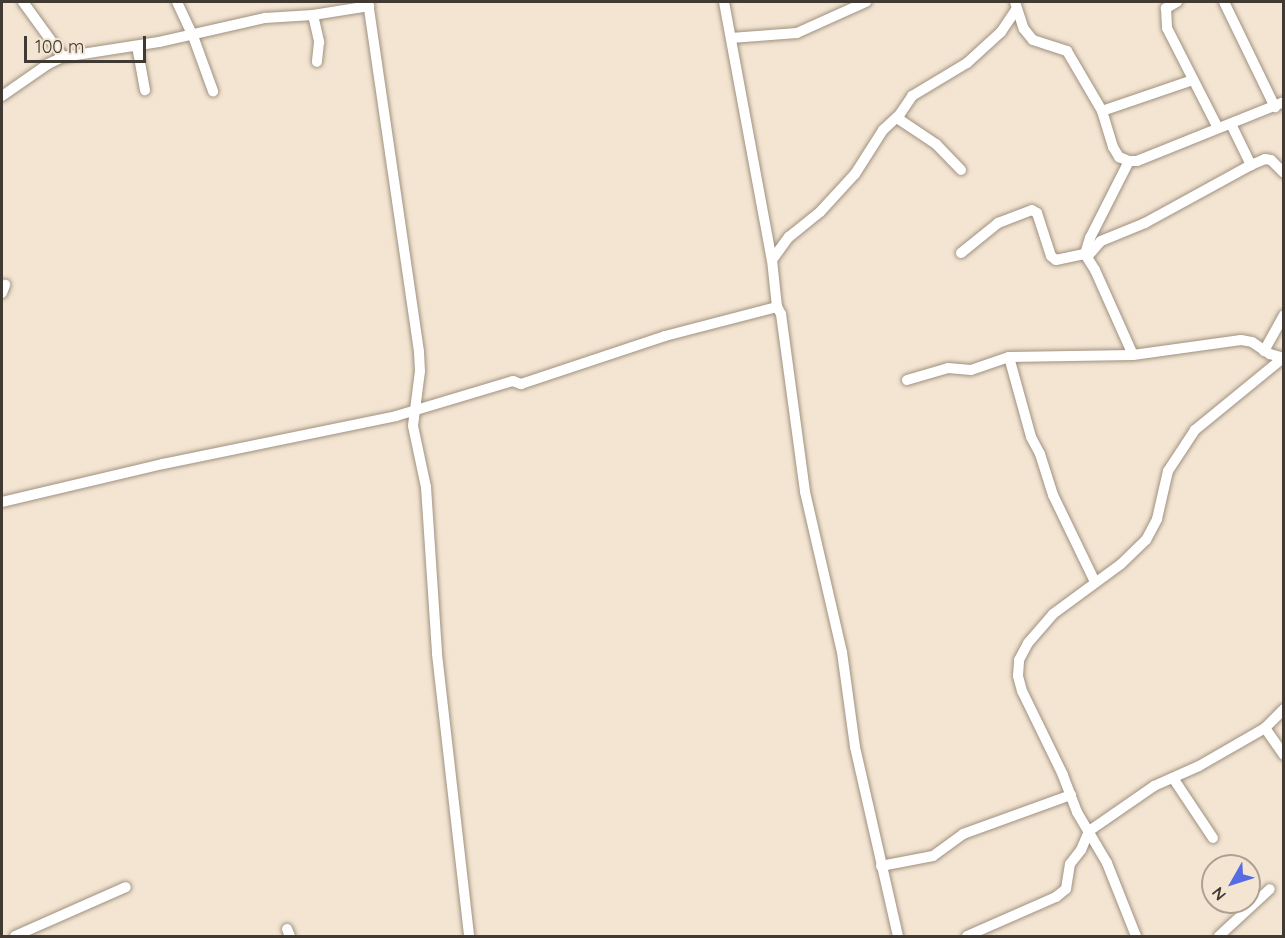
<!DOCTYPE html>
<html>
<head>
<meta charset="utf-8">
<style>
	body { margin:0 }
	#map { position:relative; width:1285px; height:938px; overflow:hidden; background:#f4e5d2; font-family:Quicksand,sans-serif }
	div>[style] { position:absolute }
	.roads { filter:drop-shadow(0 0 2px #9f9180) drop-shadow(0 0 2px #9f9180) }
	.minor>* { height:10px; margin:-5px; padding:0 5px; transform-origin:5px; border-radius:5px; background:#fff }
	span { translate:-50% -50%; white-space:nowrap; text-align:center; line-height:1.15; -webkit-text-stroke:6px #f4e5d2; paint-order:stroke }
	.frame { position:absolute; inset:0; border:3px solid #403a32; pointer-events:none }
	.north { position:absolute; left:1201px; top:854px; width:60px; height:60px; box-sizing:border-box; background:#f4e5d2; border:2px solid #aca192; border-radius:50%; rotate:231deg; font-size:16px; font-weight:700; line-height:24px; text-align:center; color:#403a32 }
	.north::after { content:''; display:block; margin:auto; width:21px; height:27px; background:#556ce2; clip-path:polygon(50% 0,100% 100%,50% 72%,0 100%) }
	.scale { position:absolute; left:24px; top:36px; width:122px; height:27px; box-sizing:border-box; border:3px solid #403a32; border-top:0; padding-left:8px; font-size:18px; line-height:21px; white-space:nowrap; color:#403a32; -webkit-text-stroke:4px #f4e5d2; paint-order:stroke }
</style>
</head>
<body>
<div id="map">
	<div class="roads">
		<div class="minor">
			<i style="left:23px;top:2px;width:68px;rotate:54deg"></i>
			<i style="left:177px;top:2px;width:38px;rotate:65deg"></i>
			<i style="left:193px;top:36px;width:59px;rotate:70deg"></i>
			<i style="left:368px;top:2px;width:354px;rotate:81.7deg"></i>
			<i style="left:419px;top:352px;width:19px;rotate:87deg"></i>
			<i style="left:420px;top:371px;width:55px;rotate:97.3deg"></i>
			<i style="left:413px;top:426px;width:62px;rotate:78deg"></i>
			<i style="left:426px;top:487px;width:167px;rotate:86.2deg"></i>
			<i style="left:437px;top:654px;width:284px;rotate:83.5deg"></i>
			<i style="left:724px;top:2px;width:262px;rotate:79.5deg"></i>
			<i style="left:772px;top:260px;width:47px;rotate:83.9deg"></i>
			<i style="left:777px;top:307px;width:8px;rotate:60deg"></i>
			<i style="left:781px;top:314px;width:180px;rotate:82.3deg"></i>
			<i style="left:805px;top:492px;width:164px;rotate:77deg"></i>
			<i style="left:842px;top:652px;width:96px;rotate:82.2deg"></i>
			<i style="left:855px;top:747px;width:194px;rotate:77.2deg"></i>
			<i style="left:1015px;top:2px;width:28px;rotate:72deg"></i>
			<i style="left:1024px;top:29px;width:14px;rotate:51deg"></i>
			<i style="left:1033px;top:40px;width:36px;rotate:18deg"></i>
			<i style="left:1067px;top:51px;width:69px;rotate:59.7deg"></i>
			<i style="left:1102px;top:111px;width:38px;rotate:73deg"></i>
			<i style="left:1113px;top:147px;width:12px;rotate:59deg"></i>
			<i style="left:1119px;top:157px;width:11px;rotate:22deg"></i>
			<i style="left:1129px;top:161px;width:8px"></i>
			<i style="left:1137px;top:161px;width:158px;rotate:-21.9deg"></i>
			<i style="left:1177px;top:2px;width:13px;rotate:151deg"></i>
			<i style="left:1166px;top:8px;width:20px;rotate:87deg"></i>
			<i style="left:1167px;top:28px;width:112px;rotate:63deg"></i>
			<i style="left:1224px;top:2px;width:117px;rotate:64.1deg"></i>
			<i style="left:313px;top:15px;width:28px;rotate:77deg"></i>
			<i style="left:319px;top:42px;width:20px;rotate:96deg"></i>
			<i style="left:731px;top:38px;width:66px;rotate:-4.3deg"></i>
			<i style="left:797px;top:33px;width:76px;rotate:-24.2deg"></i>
			<i style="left:137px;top:46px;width:45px;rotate:79.7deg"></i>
			<i style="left:2px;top:96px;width:56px;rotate:-34.8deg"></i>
			<i style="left:48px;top:64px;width:17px;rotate:-25deg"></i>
			<i style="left:63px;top:57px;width:97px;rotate:-8.9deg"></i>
			<i style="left:159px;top:42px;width:109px;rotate:-12.8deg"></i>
			<i style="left:265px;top:18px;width:48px;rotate:-3.6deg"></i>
			<i style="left:313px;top:15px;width:57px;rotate:-9.1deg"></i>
			<i style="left:1102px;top:111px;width:96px;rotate:-18.8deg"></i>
			<i style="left:897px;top:118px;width:47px;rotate:33.7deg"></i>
			<i style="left:936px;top:144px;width:36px;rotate:46deg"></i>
			<i style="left:1231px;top:124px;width:46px;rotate:64deg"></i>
			<i style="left:1251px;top:165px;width:15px;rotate:-23deg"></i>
			<i style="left:1265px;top:159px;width:6px;rotate:9deg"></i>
			<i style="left:1271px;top:160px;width:18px;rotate:45deg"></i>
			<i style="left:961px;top:253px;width:48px;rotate:-39deg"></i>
			<i style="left:998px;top:223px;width:36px;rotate:-21deg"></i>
			<i style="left:1032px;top:210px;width:6px;rotate:31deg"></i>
			<i style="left:1037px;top:213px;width:45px;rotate:72deg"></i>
			<i style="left:1051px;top:256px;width:6px;rotate:39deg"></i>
			<i style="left:1056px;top:260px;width:30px;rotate:-12deg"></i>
			<i style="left:1085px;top:254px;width:19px;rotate:58deg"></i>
			<i style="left:1095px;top:270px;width:93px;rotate:65.9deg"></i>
			<i style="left:1085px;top:254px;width:17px;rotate:-73deg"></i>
			<i style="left:1090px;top:238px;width:86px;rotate:-63.1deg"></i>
			<i style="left:1087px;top:257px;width:21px;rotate:-49deg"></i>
			<i style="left:1101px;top:241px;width:48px;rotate:-22.2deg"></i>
			<i style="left:1145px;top:223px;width:121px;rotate:-28.7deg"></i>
			<i style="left:772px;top:260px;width:29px;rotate:-54deg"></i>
			<i style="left:789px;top:237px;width:40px;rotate:-39deg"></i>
			<i style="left:820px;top:212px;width:52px;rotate:-47.4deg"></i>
			<i style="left:855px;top:174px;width:52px;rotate:-57.5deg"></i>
			<i style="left:883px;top:130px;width:23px;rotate:-43deg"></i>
			<i style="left:900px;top:114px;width:22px;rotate:-56deg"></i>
			<i style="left:912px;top:96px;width:64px;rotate:-31deg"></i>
			<i style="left:967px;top:63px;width:46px;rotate:-42.4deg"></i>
			<i style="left:1001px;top:32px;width:27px;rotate:-56deg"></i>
			<i style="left:2px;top:293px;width:9px;rotate:-69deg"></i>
			<i style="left:1264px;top:351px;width:41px;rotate:-60.9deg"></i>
			<i style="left:1009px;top:357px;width:83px;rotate:74.6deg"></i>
			<i style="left:1031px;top:437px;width:19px;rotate:62deg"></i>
			<i style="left:1040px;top:454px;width:43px;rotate:72.4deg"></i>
			<i style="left:1053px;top:495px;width:97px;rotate:64.2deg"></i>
			<i style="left:907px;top:380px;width:43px;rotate:-16.3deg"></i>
			<i style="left:948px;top:368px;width:23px;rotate:5deg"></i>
			<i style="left:971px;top:370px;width:40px;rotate:-18.9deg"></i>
			<i style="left:1009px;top:357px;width:124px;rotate:-0.9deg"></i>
			<i style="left:1133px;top:355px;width:109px;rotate:-7.9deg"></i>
			<i style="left:1241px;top:340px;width:11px;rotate:10deg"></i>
			<i style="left:1252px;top:342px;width:22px;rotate:34deg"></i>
			<i style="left:1270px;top:354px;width:15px;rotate:16deg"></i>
			<i style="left:2px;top:502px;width:165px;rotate:-13.3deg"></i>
			<i style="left:163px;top:464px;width:238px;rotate:-11.6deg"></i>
			<i style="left:396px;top:416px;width:122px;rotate:-16.7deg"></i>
			<i style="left:513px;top:381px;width:9px;rotate:21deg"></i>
			<i style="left:521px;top:384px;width:152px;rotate:-18.4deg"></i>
			<i style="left:665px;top:336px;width:116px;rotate:-14.5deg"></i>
			<i style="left:1265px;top:728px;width:33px;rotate:55deg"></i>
			<i style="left:1173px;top:778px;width:72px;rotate:56.3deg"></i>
			<i style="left:881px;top:866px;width:53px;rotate:-10.9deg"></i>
			<i style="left:933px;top:856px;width:37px;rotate:-36deg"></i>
			<i style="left:963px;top:834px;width:115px;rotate:-19.9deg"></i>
			<i style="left:287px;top:929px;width:8px;rotate:67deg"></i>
			<i style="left:15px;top:936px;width:121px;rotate:-23.8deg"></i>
			<i style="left:967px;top:936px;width:97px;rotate:-23.7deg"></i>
			<i style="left:1056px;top:897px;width:13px;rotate:-39deg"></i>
			<i style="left:1066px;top:889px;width:25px;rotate:-81deg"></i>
			<i style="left:1070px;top:864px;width:18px;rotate:-52deg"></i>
			<i style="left:1081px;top:850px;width:21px;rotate:-67deg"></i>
			<i style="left:1089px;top:831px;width:79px;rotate:-34.7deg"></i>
			<i style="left:1154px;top:786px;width:49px;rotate:-24deg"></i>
			<i style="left:1199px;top:766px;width:76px;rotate:-29.9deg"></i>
			<i style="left:1265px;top:728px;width:27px;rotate:-45deg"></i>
			<i style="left:1136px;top:936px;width:79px;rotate:-111.7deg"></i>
			<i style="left:1107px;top:863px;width:59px;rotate:-120.5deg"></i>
			<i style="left:1077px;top:812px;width:40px;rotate:-111deg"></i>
			<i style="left:1063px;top:775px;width:93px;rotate:-116deg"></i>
			<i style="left:1022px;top:691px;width:16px;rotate:-105deg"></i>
			<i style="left:1018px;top:676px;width:16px;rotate:-86deg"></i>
			<i style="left:1019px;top:660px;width:19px;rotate:-62deg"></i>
			<i style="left:1028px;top:643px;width:38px;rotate:-49deg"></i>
			<i style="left:1053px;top:614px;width:84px;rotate:-36.3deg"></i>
			<i style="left:1121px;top:564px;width:35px;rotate:-44deg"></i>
			<i style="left:1146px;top:540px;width:24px;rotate:-62deg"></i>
			<i style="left:1157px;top:519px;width:49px;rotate:-77.1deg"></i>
			<i style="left:1168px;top:471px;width:49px;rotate:-56.6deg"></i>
			<i style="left:1195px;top:430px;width:114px;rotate:-39.3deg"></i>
			<i style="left:1219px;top:936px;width:69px;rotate:-42.7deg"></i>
		</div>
	</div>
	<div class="frame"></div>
	<div class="north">N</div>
	<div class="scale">100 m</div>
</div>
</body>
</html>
